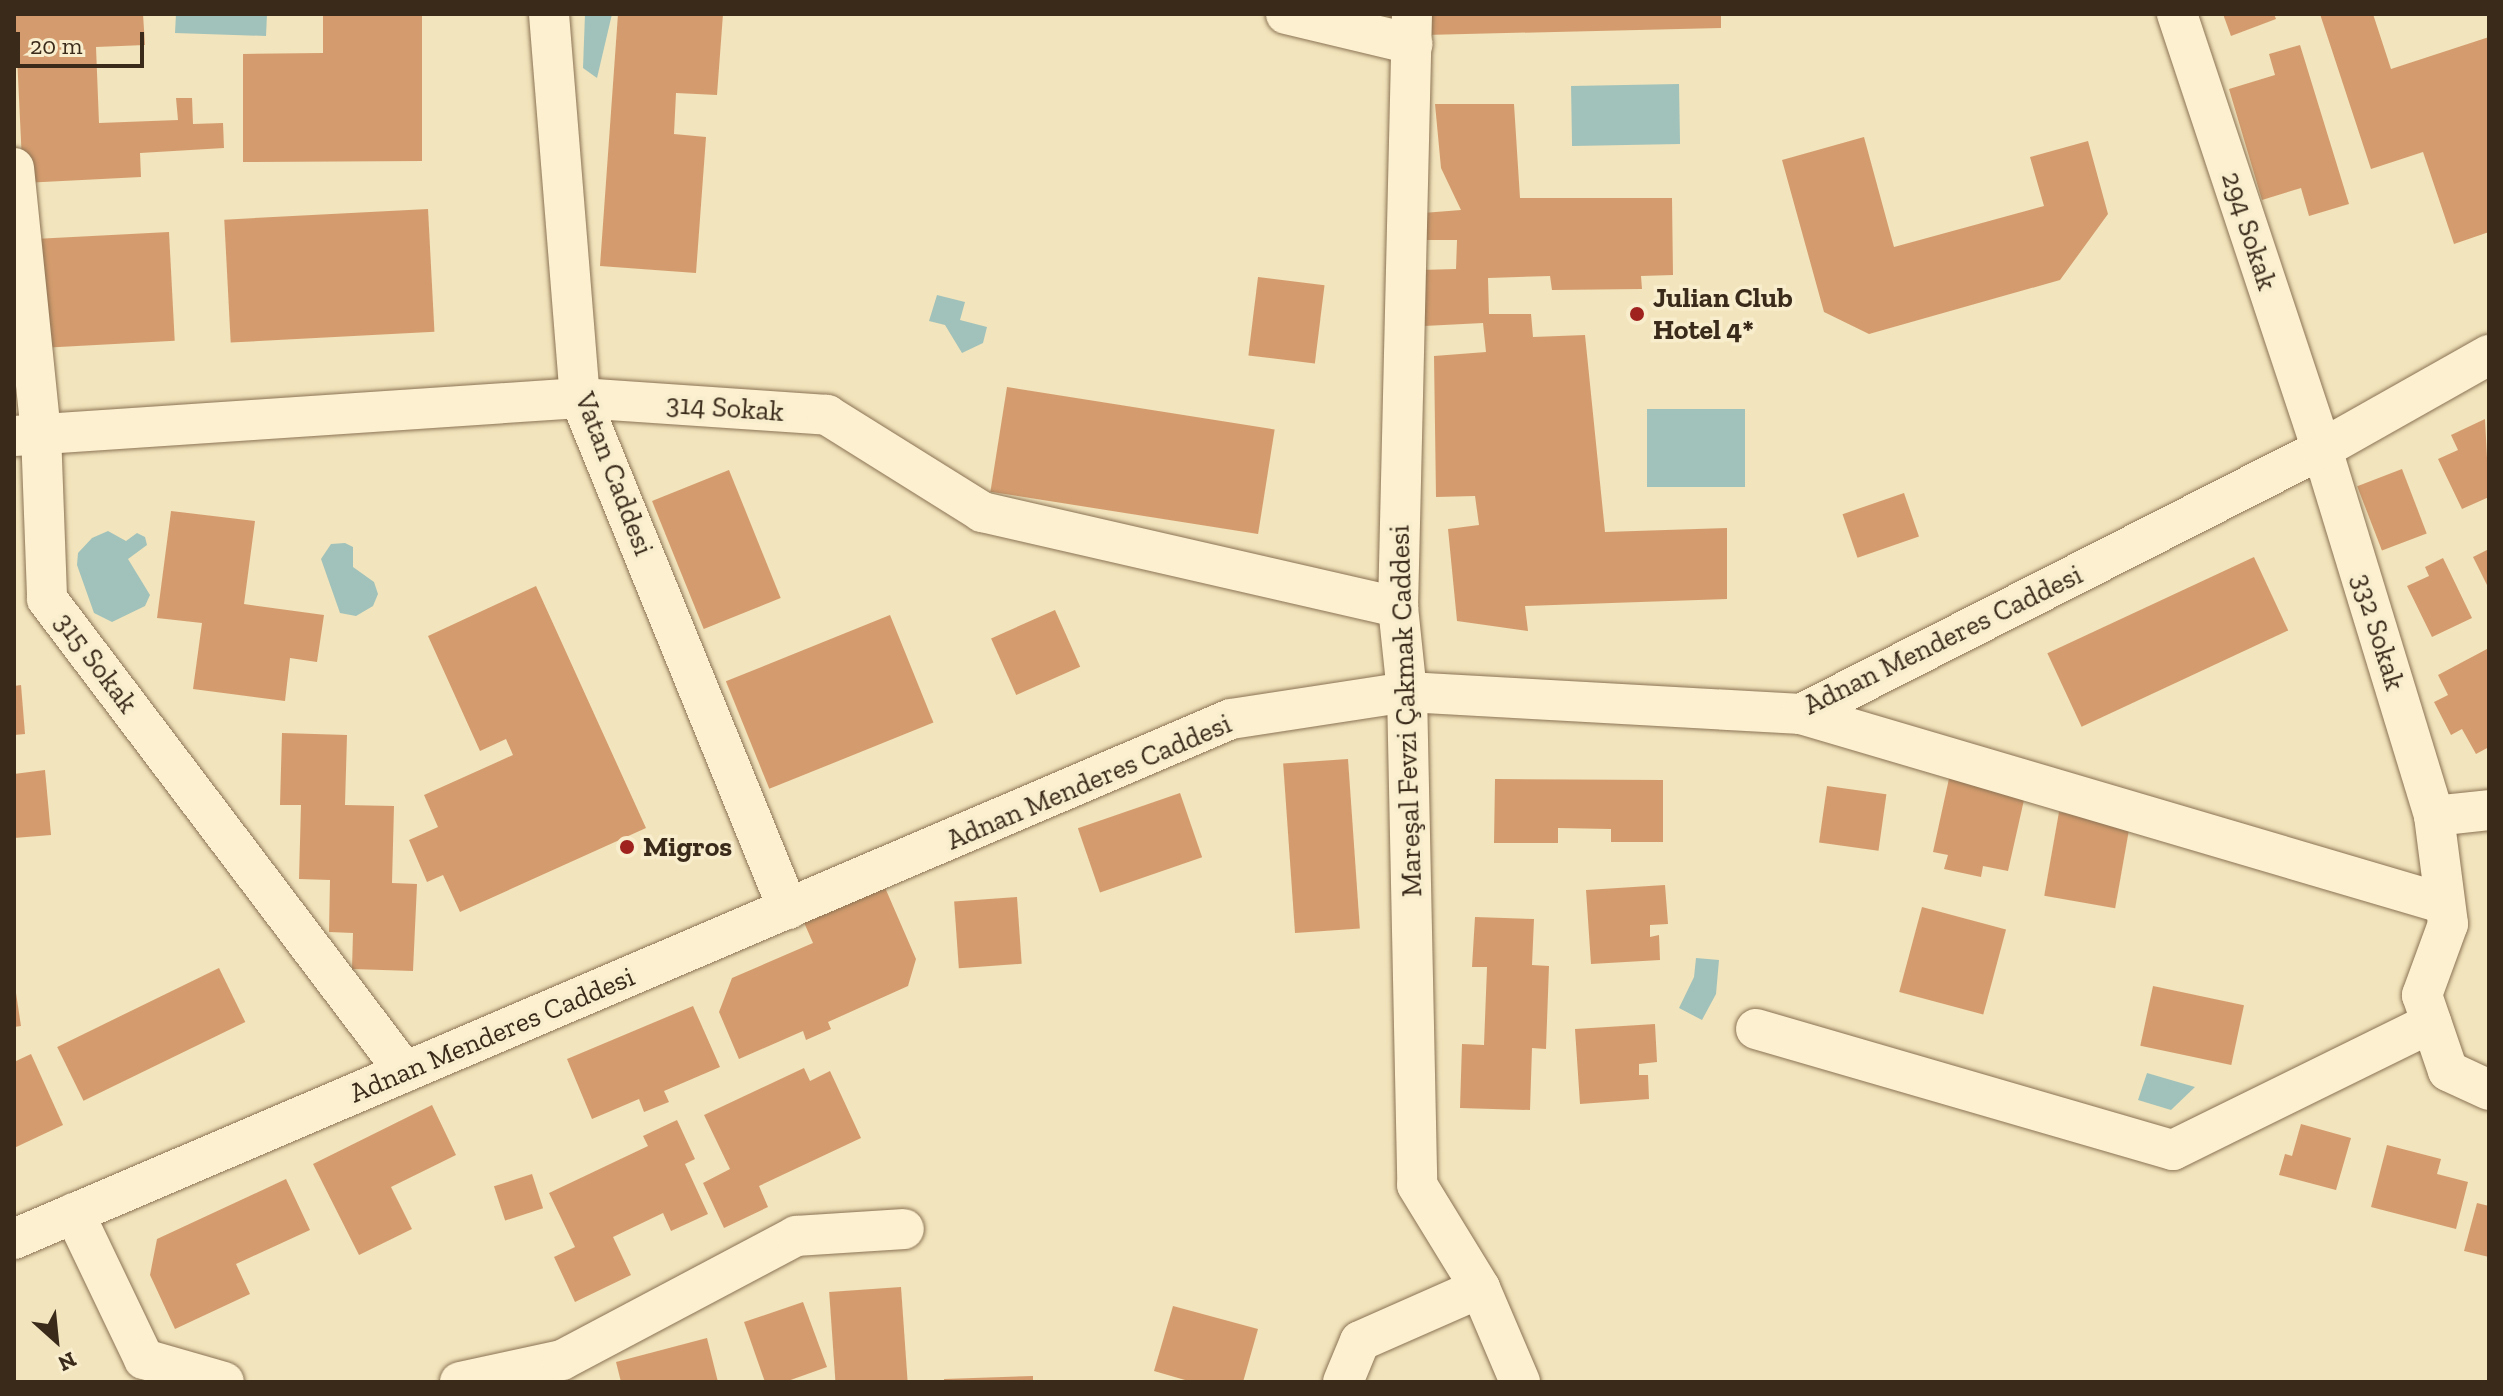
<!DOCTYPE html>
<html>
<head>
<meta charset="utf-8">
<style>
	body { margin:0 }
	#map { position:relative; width:2503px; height:1396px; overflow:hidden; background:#f2e4bc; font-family:"Zilla Slab",serif }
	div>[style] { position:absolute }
	.water>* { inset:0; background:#a1c2ba; transform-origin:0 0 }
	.building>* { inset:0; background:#d49c6e; transform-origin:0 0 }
	.roads { filter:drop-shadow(0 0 2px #8b7354) drop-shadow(0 0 2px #8b7354) }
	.minor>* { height:40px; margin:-20px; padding:0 20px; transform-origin:20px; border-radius:20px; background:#fcf0d0 }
	.dots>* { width:22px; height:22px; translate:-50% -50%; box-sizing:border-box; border:4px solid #f8edcc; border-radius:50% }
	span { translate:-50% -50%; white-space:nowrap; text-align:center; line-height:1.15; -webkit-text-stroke:7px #f8edcc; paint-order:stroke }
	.street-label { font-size:28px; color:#392a1a }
	.poi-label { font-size:28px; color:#392a1a; font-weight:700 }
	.left { translate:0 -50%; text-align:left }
	.frame { position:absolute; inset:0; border:16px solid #392a1a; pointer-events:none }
	.north { position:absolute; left:16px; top:1300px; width:80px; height:80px; -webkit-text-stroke:6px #f8edcc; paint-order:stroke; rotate:153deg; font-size:22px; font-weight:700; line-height:32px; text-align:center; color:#392a1a }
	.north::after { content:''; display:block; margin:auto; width:28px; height:36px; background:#392a1a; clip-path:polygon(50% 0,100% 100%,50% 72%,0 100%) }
	.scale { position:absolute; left:16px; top:32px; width:128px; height:36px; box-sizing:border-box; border:4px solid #392a1a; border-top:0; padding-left:10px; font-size:24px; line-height:28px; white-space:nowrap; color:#392a1a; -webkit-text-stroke:6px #f8edcc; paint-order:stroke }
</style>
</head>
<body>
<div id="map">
	<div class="water">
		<i style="clip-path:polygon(176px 14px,267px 14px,266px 36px,175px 33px)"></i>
		<i style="clip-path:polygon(585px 14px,612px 14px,597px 78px,583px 68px)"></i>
		<i style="left:1679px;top:84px;width:60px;height:108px;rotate:89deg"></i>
		<i style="clip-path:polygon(937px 295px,965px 302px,960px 320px,987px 327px,983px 343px,962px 353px,945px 325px,929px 321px)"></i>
		<i style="left:1647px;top:409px;width:98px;height:78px"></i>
		<i style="clip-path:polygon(108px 531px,126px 541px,137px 533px,145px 537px,147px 545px,128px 559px,150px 595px,145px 606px,112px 622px,94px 613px,77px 565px,78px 553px,92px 538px)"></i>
		<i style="clip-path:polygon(345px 543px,353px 547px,353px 567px,374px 582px,378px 594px,373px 606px,356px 616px,340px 613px,321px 559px,331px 544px)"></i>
		<i style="clip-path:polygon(1696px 958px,1719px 960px,1716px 994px,1702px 1020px,1679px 1008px,1694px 977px)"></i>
		<i style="clip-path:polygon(2147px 1073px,2195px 1087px,2171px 1110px,2138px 1100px)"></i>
	</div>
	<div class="building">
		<i style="clip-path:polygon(15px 14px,143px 14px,145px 45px,96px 47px,99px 123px,178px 120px,176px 98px,192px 98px,193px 124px,223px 123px,224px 148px,140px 153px,141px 177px,23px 183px)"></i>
		<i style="clip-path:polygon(323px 14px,422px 14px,422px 161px,243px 162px,243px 54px,323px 53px)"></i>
		<i style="clip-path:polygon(618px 14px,723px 14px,717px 95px,676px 93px,674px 134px,706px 137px,696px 273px,600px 266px)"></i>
		<i style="clip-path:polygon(1425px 14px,1721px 14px,1721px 28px,1425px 35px)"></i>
		<i style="clip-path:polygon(2223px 14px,2274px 14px,2276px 19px,2231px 36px)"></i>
		<i style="clip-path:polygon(2320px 14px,2373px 14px,2391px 69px,2489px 37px,2489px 232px,2454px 244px,2423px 152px,2371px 169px)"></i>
		<i style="clip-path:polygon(2300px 45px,2349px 204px,2309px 216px,2301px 188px,2262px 200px,2229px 89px,2275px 75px,2269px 54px)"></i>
		<i style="clip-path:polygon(1435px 104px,1514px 104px,1520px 198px,1672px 198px,1673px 275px,1641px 276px,1642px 289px,1552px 290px,1550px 276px,1488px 278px,1489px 314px,1531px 314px,1533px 337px,1585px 335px,1605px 532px,1727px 528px,1727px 599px,1525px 606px,1528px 631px,1457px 621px,1448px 529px,1479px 525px,1475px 496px,1436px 497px,1434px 356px,1486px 352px,1483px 323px,1424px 326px,1420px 270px,1456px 269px,1457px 240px,1424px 240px,1423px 213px,1461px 210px,1441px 168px)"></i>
		<i style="clip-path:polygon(1864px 137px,1894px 247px,2044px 206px,2030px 157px,2088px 141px,2108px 214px,2060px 280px,1869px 334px,1824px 312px,1782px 160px)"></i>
		<i style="left:428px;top:209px;width:123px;height:204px;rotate:87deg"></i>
		<i style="left:169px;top:232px;width:109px;height:130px;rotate:87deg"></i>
		<i style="left:1258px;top:277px;width:67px;height:79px;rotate:7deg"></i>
		<i style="left:1007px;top:387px;width:271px;height:106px;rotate:9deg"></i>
		<i style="clip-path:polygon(2485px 419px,2489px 497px,2462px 509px,2438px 459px,2458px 450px,2451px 435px)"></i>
		<i style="left:2402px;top:469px;width:69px;height:48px;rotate:69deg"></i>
		<i style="left:729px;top:470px;width:138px;height:83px;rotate:68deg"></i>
		<i style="left:1904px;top:493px;width:46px;height:65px;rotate:71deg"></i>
		<i style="clip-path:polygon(171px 511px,255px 521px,244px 604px,324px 615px,317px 662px,290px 658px,285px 701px,193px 689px,202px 623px,157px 618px)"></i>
		<i style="clip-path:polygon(2489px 549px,2489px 589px,2473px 557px)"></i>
		<i style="left:2254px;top:557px;width:81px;height:228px;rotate:65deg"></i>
		<i style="clip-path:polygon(2443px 558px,2472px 618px,2432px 637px,2407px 586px,2429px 576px,2425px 567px)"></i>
		<i style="clip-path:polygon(536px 586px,646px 828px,460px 912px,443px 875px,427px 882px,409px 840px,438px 827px,424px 795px,513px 755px,506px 739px,480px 751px,428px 636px)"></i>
		<i style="left:1055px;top:610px;width:62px;height:70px;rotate:66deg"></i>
		<i style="left:890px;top:615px;width:116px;height:177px;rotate:68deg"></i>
		<i style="clip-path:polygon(2487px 649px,2489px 747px,2476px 754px,2462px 729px,2451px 735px,2434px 702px,2448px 695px,2438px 675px)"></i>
		<i style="clip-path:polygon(21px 685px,25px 734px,14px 735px,14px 686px)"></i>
		<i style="clip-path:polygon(282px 733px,347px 735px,345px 805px,394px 806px,392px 883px,417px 884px,413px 971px,352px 969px,353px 933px,329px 932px,330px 880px,299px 879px,301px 805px,280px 805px)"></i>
		<i style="left:1348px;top:759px;width:170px;height:65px;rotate:86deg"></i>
		<i style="clip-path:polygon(45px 770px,51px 835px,14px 838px,14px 774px)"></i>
		<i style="clip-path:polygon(1950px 774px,2026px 791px,2008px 871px,1983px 866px,1981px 877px,1944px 869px,1948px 855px,1933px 852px)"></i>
		<i style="clip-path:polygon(1495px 779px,1663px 780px,1663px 842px,1611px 842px,1611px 829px,1558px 828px,1558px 843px,1494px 843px)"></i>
		<i style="left:1827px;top:786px;width:60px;height:57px;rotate:8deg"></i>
		<i style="left:1180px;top:793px;width:68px;height:108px;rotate:71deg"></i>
		<i style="left:2059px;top:812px;width:72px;height:85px;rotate:10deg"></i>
		<i style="clip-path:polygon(883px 883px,916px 959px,908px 986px,828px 1022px,831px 1029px,806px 1040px,803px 1031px,739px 1059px,719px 1012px,732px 978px,813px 943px,802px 918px)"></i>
		<i style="clip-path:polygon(1665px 885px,1668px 924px,1650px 925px,1650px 937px,1659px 935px,1660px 960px,1591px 964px,1586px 890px)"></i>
		<i style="left:1017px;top:897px;width:67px;height:63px;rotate:86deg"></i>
		<i style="left:1922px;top:907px;width:87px;height:88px;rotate:15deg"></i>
		<i style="clip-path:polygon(1475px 917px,1534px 919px,1532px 965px,1549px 966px,1546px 1049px,1532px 1048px,1530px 1110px,1460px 1108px,1462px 1044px,1484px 1045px,1487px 967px,1472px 967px)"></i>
		<i style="left:219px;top:968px;width:60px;height:180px;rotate:64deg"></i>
		<i style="clip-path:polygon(14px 980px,21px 1026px,14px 1027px)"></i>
		<i style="left:2153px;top:986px;width:93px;height:61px;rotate:12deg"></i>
		<i style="clip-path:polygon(693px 1006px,720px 1067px,664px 1091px,669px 1102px,644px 1112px,639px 1099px,592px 1119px,567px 1059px)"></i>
		<i style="clip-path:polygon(1655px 1024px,1657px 1062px,1639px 1064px,1639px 1075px,1648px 1075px,1649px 1099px,1580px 1104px,1575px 1029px)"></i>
		<i style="clip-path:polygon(31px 1054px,63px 1125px,14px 1148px,14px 1062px)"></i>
		<i style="clip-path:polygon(804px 1068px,810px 1081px,830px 1071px,861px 1138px,759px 1186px,768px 1207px,724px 1228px,703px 1183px,730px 1169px,704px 1115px)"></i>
		<i style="clip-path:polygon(432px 1105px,456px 1155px,391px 1187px,412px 1229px,359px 1255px,313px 1164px)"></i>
		<i style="clip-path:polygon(677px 1120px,695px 1159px,685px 1164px,708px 1214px,671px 1231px,663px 1213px,613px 1237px,631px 1275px,575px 1302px,554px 1257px,575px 1247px,549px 1193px,648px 1146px,643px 1136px)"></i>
		<i style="clip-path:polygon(2301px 1124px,2351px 1138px,2336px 1190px,2279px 1175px,2285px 1154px,2292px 1156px)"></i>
		<i style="clip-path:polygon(2387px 1145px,2441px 1159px,2437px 1174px,2468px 1182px,2456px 1229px,2371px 1207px)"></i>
		<i style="left:532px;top:1174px;width:36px;height:40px;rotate:72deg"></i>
		<i style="clip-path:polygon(286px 1179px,310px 1230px,236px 1264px,250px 1294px,175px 1329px,150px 1275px,157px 1239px)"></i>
		<i style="clip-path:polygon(2477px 1203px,2489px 1206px,2489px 1257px,2464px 1251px)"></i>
		<i style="left:901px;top:1287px;width:95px;height:72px;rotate:86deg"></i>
		<i style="clip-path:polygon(803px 1302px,827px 1367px,785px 1382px,765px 1382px,744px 1322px)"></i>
		<i style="clip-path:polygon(1173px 1306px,1258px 1329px,1243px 1382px,1192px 1382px,1154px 1371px)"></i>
		<i style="clip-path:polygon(707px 1338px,718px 1382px,621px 1382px,616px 1362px)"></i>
		<i style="clip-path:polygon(1033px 1376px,1033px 1382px,944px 1382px,944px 1379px)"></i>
	</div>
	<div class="roads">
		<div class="minor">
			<i style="left:549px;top:14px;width:385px;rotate:85.4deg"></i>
			<i style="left:580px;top:398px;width:552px;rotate:67.85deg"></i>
			<i style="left:1286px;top:14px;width:130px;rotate:13.4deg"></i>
			<i style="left:1412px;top:14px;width:593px;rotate:91.35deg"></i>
			<i style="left:1398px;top:607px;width:85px;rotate:84deg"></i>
			<i style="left:1407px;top:692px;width:493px;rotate:88.8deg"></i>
			<i style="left:1417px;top:1185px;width:121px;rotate:58.5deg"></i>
			<i style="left:1480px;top:1288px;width:102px;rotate:66.9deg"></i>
			<i style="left:2177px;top:14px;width:459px;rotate:71.6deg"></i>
			<i style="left:2322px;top:449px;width:384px;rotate:73deg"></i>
			<i style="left:2434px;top:816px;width:109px;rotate:82.6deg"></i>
			<i style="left:2448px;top:924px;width:76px;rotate:110.1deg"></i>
			<i style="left:2422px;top:995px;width:80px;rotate:71.1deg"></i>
			<i style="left:2448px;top:1071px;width:45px;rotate:24.9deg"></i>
			<i style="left:14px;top:168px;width:265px;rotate:84.2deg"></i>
			<i style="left:41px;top:432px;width:167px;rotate:87.9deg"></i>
			<i style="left:47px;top:599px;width:593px;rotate:52.88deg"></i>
			<i style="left:14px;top:436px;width:567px;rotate:-3.84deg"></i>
			<i style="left:580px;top:398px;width:248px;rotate:3.9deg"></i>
			<i style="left:827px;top:415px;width:183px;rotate:32deg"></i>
			<i style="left:982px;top:512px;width:427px;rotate:12.9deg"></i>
			<i style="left:1801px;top:714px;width:671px;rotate:16.44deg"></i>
			<i style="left:2434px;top:816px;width:55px;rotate:-6.2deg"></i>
			<i style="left:1756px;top:1029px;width:434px;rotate:16.2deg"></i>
			<i style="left:2173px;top:1150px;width:288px;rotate:-26.2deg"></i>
			<i style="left:74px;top:1213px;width:162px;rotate:64.4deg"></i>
			<i style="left:144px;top:1359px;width:83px;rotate:16deg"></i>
			<i style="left:14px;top:1239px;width:1323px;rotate:-23.14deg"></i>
			<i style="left:1231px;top:719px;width:178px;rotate:-8.7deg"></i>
			<i style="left:1407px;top:692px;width:395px;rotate:3.2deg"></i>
			<i style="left:1801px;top:714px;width:585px;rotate:-26.96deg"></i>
			<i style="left:2322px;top:449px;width:192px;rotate:-29.4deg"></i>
			<i style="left:460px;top:1382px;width:104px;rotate:-12.2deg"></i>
			<i style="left:562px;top:1360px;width:265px;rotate:-27.9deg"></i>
			<i style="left:796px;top:1236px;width:108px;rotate:-3.7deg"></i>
			<i style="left:1343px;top:1382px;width:44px;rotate:-67.5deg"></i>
			<i style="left:1360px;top:1341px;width:131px;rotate:-23.8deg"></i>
		</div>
	</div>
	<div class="dots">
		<i style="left:1637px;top:314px;background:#9f221f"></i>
		<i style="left:627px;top:847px;background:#9f221f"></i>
	</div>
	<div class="street-label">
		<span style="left:2249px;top:231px;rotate:72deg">294 Sokak</span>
		<span style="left:725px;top:408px;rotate:4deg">314 Sokak</span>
		<span style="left:614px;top:474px;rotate:69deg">Vatan Caddesi</span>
		<span style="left:2378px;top:632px;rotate:73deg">332 Sokak</span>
		<span style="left:1943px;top:640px;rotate:-26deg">Adnan Menderes Caddesi</span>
		<span style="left:96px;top:663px;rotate:53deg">315 Sokak</span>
		<span style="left:1406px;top:711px;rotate:-92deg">Mareşal Fevzi Çakmak Caddesi</span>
		<span style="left:1089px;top:782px;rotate:-23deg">Adnan Menderes Caddesi</span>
		<span style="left:492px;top:1035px;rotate:-23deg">Adnan Menderes Caddesi</span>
	</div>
	<div class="poi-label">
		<span class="left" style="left:1653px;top:314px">Julian Club<br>Hotel 4*</span>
		<span class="left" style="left:643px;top:847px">Migros</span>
	</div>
	<div class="frame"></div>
	<div class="north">N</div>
	<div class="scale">20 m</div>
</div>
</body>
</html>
